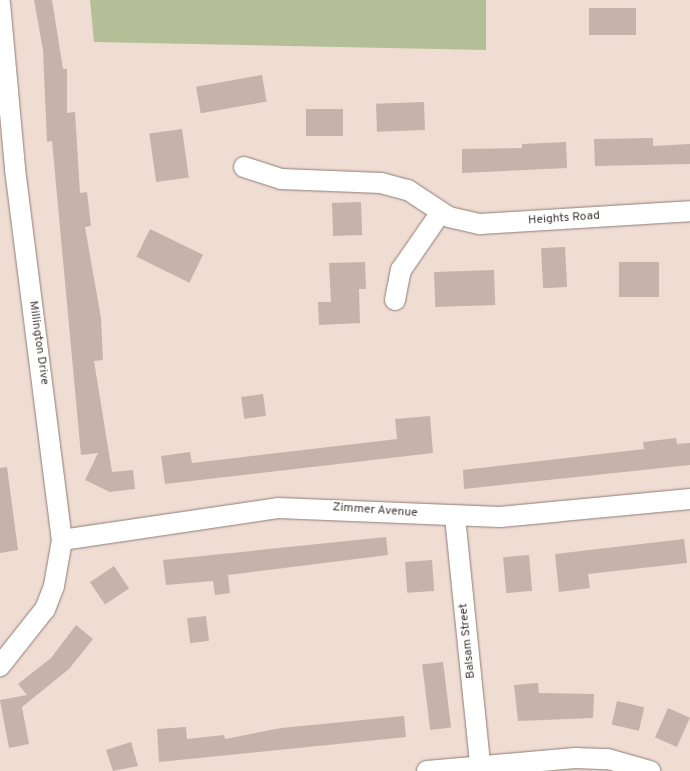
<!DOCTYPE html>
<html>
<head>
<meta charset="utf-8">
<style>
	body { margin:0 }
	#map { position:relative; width:690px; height:771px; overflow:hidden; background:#efdcd3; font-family:Overpass,sans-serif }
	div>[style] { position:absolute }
	.green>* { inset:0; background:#b4bf97 }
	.building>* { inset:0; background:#c5b2aa; transform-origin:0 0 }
	.roads { filter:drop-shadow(0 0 1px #8f7e76) drop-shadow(0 0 1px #8f7e76) }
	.minor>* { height:20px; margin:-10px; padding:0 10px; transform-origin:10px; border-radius:10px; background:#fff }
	span { translate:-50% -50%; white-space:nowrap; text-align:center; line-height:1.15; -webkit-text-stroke:4px #fff; paint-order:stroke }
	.street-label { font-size:12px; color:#413936 }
</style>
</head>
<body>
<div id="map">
	<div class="green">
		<i style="clip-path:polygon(90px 0,486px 0,486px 50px,94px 42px)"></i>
	</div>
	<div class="building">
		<i style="clip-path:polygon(34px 0,52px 0,63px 69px,67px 69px,67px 113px,75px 112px,80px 193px,87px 192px,91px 226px,85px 227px,101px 318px,103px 360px,94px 361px,112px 472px,133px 470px,135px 489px,110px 492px,85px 480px,98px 453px,81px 455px,52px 141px,47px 142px,43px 50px)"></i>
		<i style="left:589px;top:8px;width:47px;height:27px"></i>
		<i style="left:262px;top:75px;width:27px;height:67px;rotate:80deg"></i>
		<i style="left:424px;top:102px;width:28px;height:48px;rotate:88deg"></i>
		<i style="left:306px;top:109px;width:37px;height:27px"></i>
		<i style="left:182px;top:129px;width:49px;height:33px;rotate:82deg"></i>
		<i style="clip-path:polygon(653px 138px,653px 146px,690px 144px,690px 164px,595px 166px,594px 139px)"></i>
		<i style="clip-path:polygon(566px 142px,567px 168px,462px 173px,462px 149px,522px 148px,522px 144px)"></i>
		<i style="left:361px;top:202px;width:33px;height:29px;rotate:88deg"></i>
		<i style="left:150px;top:229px;width:59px;height:31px;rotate:26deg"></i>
		<i style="left:565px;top:247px;width:40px;height:24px;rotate:87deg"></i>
		<i style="clip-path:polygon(365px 262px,366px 289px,359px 289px,360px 323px,319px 325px,318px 302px,331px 302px,329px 263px)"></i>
		<i style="left:619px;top:262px;width:40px;height:35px"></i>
		<i style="left:494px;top:270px;width:35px;height:60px;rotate:88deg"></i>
		<i style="left:263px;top:394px;width:22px;height:22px;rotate:82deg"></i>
		<i style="clip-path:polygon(430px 416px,433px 453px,165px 484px,161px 456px,190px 452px,192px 463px,397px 439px,395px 419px)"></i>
		<i style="clip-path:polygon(676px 438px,677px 444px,690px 443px,690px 465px,464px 489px,463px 470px,644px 449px,643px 442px)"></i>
		<i style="clip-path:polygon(7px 467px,18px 550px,0 553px,0 468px)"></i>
		<i style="clip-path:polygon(386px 537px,388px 555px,228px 575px,230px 593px,215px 595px,213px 581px,166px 585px,163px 560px)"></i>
		<i style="clip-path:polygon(684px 539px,687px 563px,588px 574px,590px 588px,559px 592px,555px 554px)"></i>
		<i style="left:529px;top:555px;width:36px;height:26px;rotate:85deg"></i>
		<i style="left:432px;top:560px;width:31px;height:27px;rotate:86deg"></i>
		<i style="left:114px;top:566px;width:27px;height:29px;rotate:56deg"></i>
		<i style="left:206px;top:616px;width:25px;height:19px;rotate:83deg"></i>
		<i style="clip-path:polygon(76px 625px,93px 639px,69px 669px,22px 707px,29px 744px,9px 748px,0 700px,27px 695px,18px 684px,51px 658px)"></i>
		<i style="left:443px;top:662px;width:66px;height:21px;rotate:83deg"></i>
		<i style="clip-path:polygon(538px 683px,539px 693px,594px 694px,593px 718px,518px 721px,514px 685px)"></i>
		<i style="left:617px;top:701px;width:28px;height:24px;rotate:13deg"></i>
		<i style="left:668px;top:708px;width:24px;height:32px;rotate:24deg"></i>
		<i style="clip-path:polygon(404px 716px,406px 737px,159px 762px,157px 729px,186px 727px,187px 739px,224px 735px,225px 739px,281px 728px)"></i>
		<i style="clip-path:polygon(131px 742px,138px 766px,113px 771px,106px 750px)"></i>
	</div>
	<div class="roads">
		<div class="minor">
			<i style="left:0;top:3px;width:167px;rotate:84.8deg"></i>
			<i style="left:15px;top:169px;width:374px;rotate:82.8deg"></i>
			<i style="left:62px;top:540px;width:47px;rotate:99.9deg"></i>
			<i style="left:54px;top:586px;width:25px;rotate:111deg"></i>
			<i style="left:45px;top:609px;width:73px;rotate:128.3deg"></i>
			<i style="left:244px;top:167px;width:39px;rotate:18deg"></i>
			<i style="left:281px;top:179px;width:100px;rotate:2.3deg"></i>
			<i style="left:381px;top:183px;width:28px;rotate:15deg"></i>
			<i style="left:408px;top:190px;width:49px;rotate:33.4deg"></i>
			<i style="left:449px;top:217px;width:32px;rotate:13deg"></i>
			<i style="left:480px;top:224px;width:210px;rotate:-3.5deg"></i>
			<i style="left:395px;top:300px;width:31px;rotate:-79deg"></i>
			<i style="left:401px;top:270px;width:70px;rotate:-55.4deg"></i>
			<i style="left:455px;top:517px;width:248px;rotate:84.2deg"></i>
			<i style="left:62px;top:540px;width:218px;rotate:-8.4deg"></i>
			<i style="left:278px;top:508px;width:222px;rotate:2.3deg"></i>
			<i style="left:500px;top:517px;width:191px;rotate:-5.4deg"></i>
			<i style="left:427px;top:771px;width:149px;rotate:-5deg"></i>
			<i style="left:575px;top:758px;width:33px;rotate:2deg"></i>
			<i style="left:608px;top:759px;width:44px;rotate:15.9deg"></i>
		</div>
	</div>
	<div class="street-label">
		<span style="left:564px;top:219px;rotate:-4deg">Heights Road</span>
		<span style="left:38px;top:343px;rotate:82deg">Millington Drive</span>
		<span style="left:375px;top:511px;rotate:4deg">Zimmer Avenue</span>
		<span style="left:468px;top:641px;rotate:-96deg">Balsam Street</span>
	</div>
</div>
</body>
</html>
